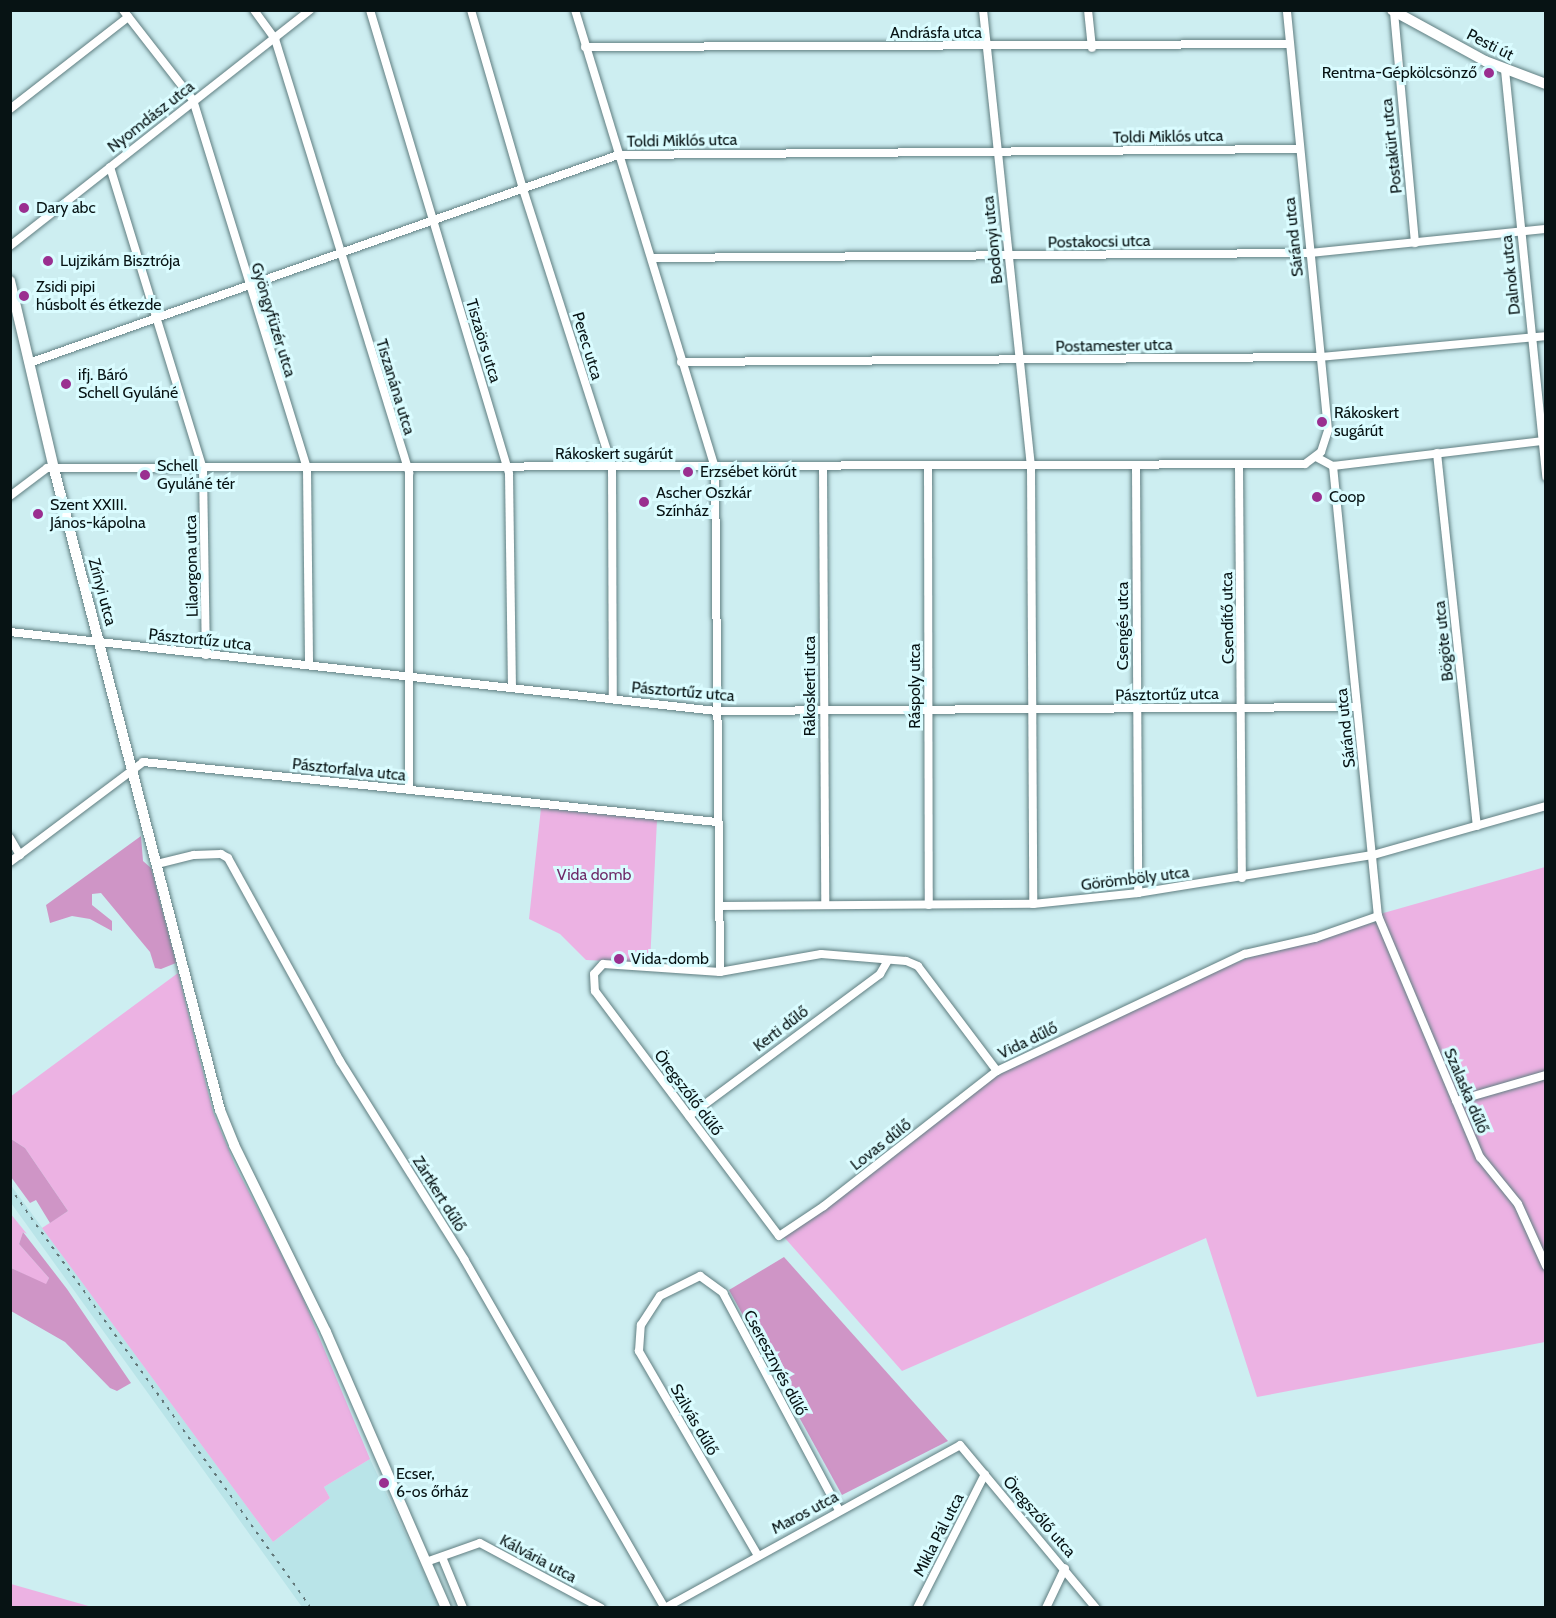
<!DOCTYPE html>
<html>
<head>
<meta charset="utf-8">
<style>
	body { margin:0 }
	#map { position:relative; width:1556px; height:1618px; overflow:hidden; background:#cdeef1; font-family:Cabin,sans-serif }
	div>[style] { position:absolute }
	.built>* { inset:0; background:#b9e4e8 }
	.green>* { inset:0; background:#ecb2e3 }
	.forest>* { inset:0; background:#cf95c6 }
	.roads { filter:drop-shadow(0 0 2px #607e81) drop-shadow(0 0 2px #607e81) }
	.minor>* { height:8px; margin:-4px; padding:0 4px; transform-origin:4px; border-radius:4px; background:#fff }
	.major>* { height:10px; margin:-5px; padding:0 5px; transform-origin:5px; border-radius:5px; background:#fff }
	.rail>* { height:2px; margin-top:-1px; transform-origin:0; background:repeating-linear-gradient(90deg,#63797b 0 3px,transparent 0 9px) }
	.dots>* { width:16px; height:16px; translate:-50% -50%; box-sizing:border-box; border:3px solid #dafcff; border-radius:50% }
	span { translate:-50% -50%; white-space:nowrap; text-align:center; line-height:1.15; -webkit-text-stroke:6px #dafcff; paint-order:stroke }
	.street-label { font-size:16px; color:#071314 }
	.poi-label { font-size:16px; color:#071314 }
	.right { translate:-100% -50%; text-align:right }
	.left { translate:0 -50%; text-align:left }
	.park-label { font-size:16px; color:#6f2a68 }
	.frame { position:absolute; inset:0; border:12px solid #071314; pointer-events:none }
</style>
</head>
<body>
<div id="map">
	<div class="built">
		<i style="clip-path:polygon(10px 1184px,273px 1542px,330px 1498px,324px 1487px,370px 1459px,440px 1607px,302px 1607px,11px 1203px)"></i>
	</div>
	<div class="green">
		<i style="clip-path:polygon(541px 808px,657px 820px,650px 963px,586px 960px,560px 934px,529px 919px)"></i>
		<i style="clip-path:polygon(1545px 867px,1545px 1342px,1257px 1397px,1206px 1238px,902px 1371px,784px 1237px,993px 1078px,1135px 1003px,1248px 958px,1375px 922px,1373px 916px)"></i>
		<i style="clip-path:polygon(178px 973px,213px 1112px,235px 1165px,300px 1291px,370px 1459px,324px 1487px,330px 1498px,273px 1542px,42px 1228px,68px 1211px,25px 1148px,11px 1139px,10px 1097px)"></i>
		<i style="clip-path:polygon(10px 1213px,27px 1234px,23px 1232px,19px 1244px,49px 1278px,46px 1285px,11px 1268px)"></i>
		<i style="clip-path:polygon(11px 1584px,92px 1607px,11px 1607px)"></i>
	</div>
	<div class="forest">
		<i style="clip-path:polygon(141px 836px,143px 861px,151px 868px,176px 963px,161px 969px,155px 968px,150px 952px,101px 893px,92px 894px,92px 905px,112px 921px,112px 931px,90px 919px,72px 916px,50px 923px,46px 905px)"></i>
		<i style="clip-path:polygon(11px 1139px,25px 1148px,68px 1211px,50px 1223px,36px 1200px,30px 1203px,11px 1177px)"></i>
		<i style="clip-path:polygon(23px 1232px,67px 1289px,131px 1383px,117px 1391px,110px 1388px,65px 1342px,11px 1311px,11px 1268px,46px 1284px,49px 1278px,19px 1244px)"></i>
		<i style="clip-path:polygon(784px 1257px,948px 1441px,842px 1495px,729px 1290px)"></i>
	</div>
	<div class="roads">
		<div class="minor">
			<i style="left:123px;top:10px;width:114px;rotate:52.1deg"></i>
			<i style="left:193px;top:100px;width:386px;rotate:72.8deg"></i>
			<i style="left:307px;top:469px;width:195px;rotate:89.4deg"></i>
			<i style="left:254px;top:10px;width:36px;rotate:54deg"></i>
			<i style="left:275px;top:39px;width:454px;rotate:72.8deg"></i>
			<i style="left:409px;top:473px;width:317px;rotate:90deg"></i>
			<i style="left:370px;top:10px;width:484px;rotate:73.3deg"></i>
			<i style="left:509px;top:474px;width:213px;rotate:89.2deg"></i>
			<i style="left:471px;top:10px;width:186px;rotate:73.8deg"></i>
			<i style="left:523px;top:189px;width:292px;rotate:72.2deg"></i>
			<i style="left:612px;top:467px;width:232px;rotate:89.8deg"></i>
			<i style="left:575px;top:10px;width:478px;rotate:73deg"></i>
			<i style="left:715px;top:467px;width:505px;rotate:89.43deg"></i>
			<i style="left:983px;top:10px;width:460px;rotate:84deg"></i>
			<i style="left:1031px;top:467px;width:437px;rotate:89.7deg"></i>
			<i style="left:1088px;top:10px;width:38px;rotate:84deg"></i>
			<i style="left:1394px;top:12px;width:232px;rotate:84.8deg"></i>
			<i style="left:585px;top:47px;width:703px;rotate:-0.24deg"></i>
			<i style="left:1505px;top:70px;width:409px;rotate:84.2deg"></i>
			<i style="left:10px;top:109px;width:150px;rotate:-37.9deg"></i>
			<i style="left:110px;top:167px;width:317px;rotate:72.9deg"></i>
			<i style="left:203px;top:470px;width:185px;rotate:89.1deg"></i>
			<i style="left:10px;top:246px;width:382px;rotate:-38.2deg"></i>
			<i style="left:652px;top:258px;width:657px;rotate:-0.44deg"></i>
			<i style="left:1309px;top:253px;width:238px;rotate:-5.8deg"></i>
			<i style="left:681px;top:362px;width:639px;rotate:-0.45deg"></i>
			<i style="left:1320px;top:357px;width:227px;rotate:-5.3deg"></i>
			<i style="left:29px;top:363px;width:625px;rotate:-19.45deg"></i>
			<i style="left:618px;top:155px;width:680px;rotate:-0.51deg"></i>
			<i style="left:1437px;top:453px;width:375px;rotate:83.9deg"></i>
			<i style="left:1316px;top:457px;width:19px;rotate:28deg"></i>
			<i style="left:1333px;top:466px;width:212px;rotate:-6.8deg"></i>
			<i style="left:1333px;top:466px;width:452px;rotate:84.3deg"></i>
			<i style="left:1378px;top:916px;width:262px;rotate:67.1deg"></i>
			<i style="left:1480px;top:1157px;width:60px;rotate:51deg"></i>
			<i style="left:1518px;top:1204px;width:68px;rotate:65.7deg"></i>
			<i style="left:928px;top:467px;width:438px;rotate:89.9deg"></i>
			<i style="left:1136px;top:467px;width:426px;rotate:89.7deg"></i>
			<i style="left:1239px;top:467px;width:411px;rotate:89.6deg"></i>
			<i style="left:823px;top:468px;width:436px;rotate:89.7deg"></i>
			<i style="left:10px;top:496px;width:46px;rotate:-37.1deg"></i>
			<i style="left:47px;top:468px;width:1258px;rotate:-0.18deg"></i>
			<i style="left:1305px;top:464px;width:20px;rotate:-37deg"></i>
			<i style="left:1321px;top:452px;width:23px;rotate:-72deg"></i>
			<i style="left:1328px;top:430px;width:422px;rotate:-95.6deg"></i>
			<i style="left:10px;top:632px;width:711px;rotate:6.38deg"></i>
			<i style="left:717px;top:711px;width:640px;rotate:-0.36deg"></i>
			<i style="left:10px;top:838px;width:20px;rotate:60deg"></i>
			<i style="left:10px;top:862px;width:166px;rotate:-36.9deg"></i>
			<i style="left:143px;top:762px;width:577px;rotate:5.97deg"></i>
			<i style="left:157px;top:864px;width:38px;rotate:-14deg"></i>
			<i style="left:194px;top:855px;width:27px;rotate:-2deg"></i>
			<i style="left:221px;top:854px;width:8px;rotate:30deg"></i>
			<i style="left:228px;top:858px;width:232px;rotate:61.1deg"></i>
			<i style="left:340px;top:1061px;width:234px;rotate:57.9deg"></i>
			<i style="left:464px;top:1259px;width:403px;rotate:60.1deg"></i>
			<i style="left:719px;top:906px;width:314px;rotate:-0.4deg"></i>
			<i style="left:1033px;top:904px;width:106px;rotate:-6deg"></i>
			<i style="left:1138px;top:893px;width:238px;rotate:-9.2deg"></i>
			<i style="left:1373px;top:855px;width:180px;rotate:-15.8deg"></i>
			<i style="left:997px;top:1071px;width:131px;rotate:-127deg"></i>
			<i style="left:918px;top:966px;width:13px;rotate:-157deg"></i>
			<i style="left:906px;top:961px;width:85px;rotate:-175.3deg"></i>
			<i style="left:821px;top:954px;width:103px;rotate:169.9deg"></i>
			<i style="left:720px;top:972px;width:117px;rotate:-176.1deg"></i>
			<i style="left:603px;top:964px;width:13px;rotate:132deg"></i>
			<i style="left:594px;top:974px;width:17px;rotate:87deg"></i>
			<i style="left:595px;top:991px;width:306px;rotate:53.1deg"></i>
			<i style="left:779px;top:1236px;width:54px;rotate:-33.7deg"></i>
			<i style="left:824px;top:1206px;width:219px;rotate:-38deg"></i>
			<i style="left:997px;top:1071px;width:274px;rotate:-25.3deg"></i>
			<i style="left:1245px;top:954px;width:72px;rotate:-12.9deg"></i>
			<i style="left:1315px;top:938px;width:67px;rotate:-19.2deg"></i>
			<i style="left:1456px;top:1101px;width:94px;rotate:-16.1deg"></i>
			<i style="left:689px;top:1116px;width:238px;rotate:-36.6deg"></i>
			<i style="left:880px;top:974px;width:14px;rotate:-60deg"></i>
			<i style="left:757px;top:1554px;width:235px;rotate:-120.2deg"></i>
			<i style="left:639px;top:1351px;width:26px;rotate:-86deg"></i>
			<i style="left:641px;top:1325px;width:35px;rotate:-57deg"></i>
			<i style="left:660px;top:1296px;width:45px;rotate:-26.6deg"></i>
			<i style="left:700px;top:1276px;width:29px;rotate:36deg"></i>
			<i style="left:723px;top:1293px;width:246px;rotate:61.9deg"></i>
			<i style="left:442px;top:1557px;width:55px;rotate:67.6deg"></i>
			<i style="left:426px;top:1562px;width:57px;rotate:-19.4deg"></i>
			<i style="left:480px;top:1543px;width:137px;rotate:28.2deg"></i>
			<i style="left:665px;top:1608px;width:337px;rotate:-28.9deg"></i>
			<i style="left:960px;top:1445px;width:212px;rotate:50.2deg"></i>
			<i style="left:917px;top:1608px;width:150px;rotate:-63.1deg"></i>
			<i style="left:1046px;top:1608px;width:44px;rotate:-64.6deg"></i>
		</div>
		<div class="major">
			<i style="left:1392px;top:10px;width:106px;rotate:28.7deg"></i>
			<i style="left:1485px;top:61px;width:65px;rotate:20.7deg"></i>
			<i style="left:10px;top:281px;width:193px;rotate:76.8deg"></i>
			<i style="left:54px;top:469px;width:662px;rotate:75.48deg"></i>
			<i style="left:220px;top:1110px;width:38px;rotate:68deg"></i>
			<i style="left:234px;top:1145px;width:208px;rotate:63.8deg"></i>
			<i style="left:326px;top:1332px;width:301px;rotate:66.5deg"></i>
		</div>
	</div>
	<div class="rail">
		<i style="left:10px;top:1188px;width:517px;rotate:54.37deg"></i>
	</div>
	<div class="dots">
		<i style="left:1489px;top:73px;background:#9a2f90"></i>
		<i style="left:24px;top:208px;background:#9a2f90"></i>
		<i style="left:48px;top:261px;background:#9a2f90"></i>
		<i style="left:24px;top:296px;background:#9a2f90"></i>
		<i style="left:66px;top:384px;background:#9a2f90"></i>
		<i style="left:1322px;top:422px;background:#9a2f90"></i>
		<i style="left:688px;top:472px;background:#9a2f90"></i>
		<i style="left:145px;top:475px;background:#9a2f90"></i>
		<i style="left:1317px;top:497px;background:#9a2f90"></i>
		<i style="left:644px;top:502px;background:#9a2f90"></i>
		<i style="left:38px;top:514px;background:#9a2f90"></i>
		<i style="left:619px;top:959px;background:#9a2f90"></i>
		<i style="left:384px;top:1483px;background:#9a2f90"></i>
	</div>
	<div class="street-label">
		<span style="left:936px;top:33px">Andrásfa utca</span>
		<span style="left:1490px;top:45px;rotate:27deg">Pesti út</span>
		<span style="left:151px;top:117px;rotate:-38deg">Nyomdász utca</span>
		<span style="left:1168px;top:137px;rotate:-1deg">Toldi Miklós utca</span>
		<span style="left:682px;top:141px;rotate:-1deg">Toldi Miklós utca</span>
		<span style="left:1392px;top:146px;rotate:-96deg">Postakürt utca</span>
		<span style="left:1294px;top:237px;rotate:-96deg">Sáránd utca</span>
		<span style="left:993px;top:240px;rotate:-96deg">Bodonyi utca</span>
		<span style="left:1099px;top:242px;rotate:-1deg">Postakocsi utca</span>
		<span style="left:1511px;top:275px;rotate:-96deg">Dalnok utca</span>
		<span style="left:273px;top:320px;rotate:73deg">Gyöngyfüzér utca</span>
		<span style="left:483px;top:341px;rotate:73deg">Tiszaörs utca</span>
		<span style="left:587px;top:346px;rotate:73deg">Perec utca</span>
		<span style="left:1114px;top:346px;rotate:-1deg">Postamester utca</span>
		<span style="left:395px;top:387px;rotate:73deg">Tiszanána utca</span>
		<span style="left:614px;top:454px">Rákoskert sugárút</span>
		<span style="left:192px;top:566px;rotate:-91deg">Lilaorgona utca</span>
		<span style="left:102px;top:592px;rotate:75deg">Zrínyi utca</span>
		<span style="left:1228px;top:618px;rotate:-91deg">Csendítő utca</span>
		<span style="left:1123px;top:626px;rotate:-90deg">Csengés utca</span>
		<span style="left:200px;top:640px;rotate:6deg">Pásztortűz utca</span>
		<span style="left:1444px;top:641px;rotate:-96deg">Bögöte utca</span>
		<span style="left:810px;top:686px;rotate:-90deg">Rákoskerti utca</span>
		<span style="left:915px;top:686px;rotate:-90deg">Ráspoly utca</span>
		<span style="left:683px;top:692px;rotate:5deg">Pásztortűz utca</span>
		<span style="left:1167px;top:695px;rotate:-1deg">Pásztortűz utca</span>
		<span style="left:1346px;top:728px;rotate:-96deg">Sáránd utca</span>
		<span style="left:349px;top:770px;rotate:6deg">Pásztorfalva utca</span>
		<span style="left:1135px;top:879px;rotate:-7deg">Görömböly utca</span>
		<span style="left:781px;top:1029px;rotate:-37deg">Kerti dűlő</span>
		<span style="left:1028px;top:1041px;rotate:-26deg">Vida dűlő</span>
		<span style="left:1466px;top:1091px;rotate:67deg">Szalaska dűlő</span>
		<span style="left:688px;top:1093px;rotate:53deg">Öregszőlő dűlő</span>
		<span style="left:881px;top:1145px;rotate:-38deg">Lovas dűlő</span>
		<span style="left:439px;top:1194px;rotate:58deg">Zártkert dűlő</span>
		<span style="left:775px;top:1363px;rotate:62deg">Cseresznyés dűlő</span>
		<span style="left:694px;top:1420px;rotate:60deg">Szilvás dűlő</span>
		<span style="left:805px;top:1513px;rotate:-28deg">Maros utca</span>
		<span style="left:1039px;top:1517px;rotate:49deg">Öregszőlő utca</span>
		<span style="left:939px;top:1535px;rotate:-63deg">Mikla Pál utca</span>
		<span style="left:538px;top:1559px;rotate:28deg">Kálvária utca</span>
	</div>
	<div class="poi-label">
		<span class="right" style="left:1477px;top:73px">Rentma-Gépkölcsönző</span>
		<span class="left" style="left:36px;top:208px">Dary abc</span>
		<span class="left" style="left:60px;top:261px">Lujzikám Bisztrója</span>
		<span class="left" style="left:36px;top:296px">Zsidi pipi<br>húsbolt és étkezde</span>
		<span class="left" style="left:78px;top:384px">ifj. Báró<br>Schell Gyuláné</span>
		<span class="left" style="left:1334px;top:422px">Rákoskert<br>sugárút</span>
		<span class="left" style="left:157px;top:475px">Schell<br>Gyuláné tér</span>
		<span class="left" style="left:700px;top:472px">Erzsébet körút</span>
		<span class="left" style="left:656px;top:502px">Ascher Oszkár<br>Színház</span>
		<span class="left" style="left:1329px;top:497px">Coop</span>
		<span class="left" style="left:50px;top:514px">Szent XXIII.<br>János-kápolna</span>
		<span class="left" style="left:631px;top:959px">Vida-domb</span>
		<span class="left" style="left:396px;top:1483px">Ecser,<br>6-os őrház</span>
	</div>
	<div class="park-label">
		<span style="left:594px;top:875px">Vida domb</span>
	</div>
	<div class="frame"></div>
</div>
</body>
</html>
